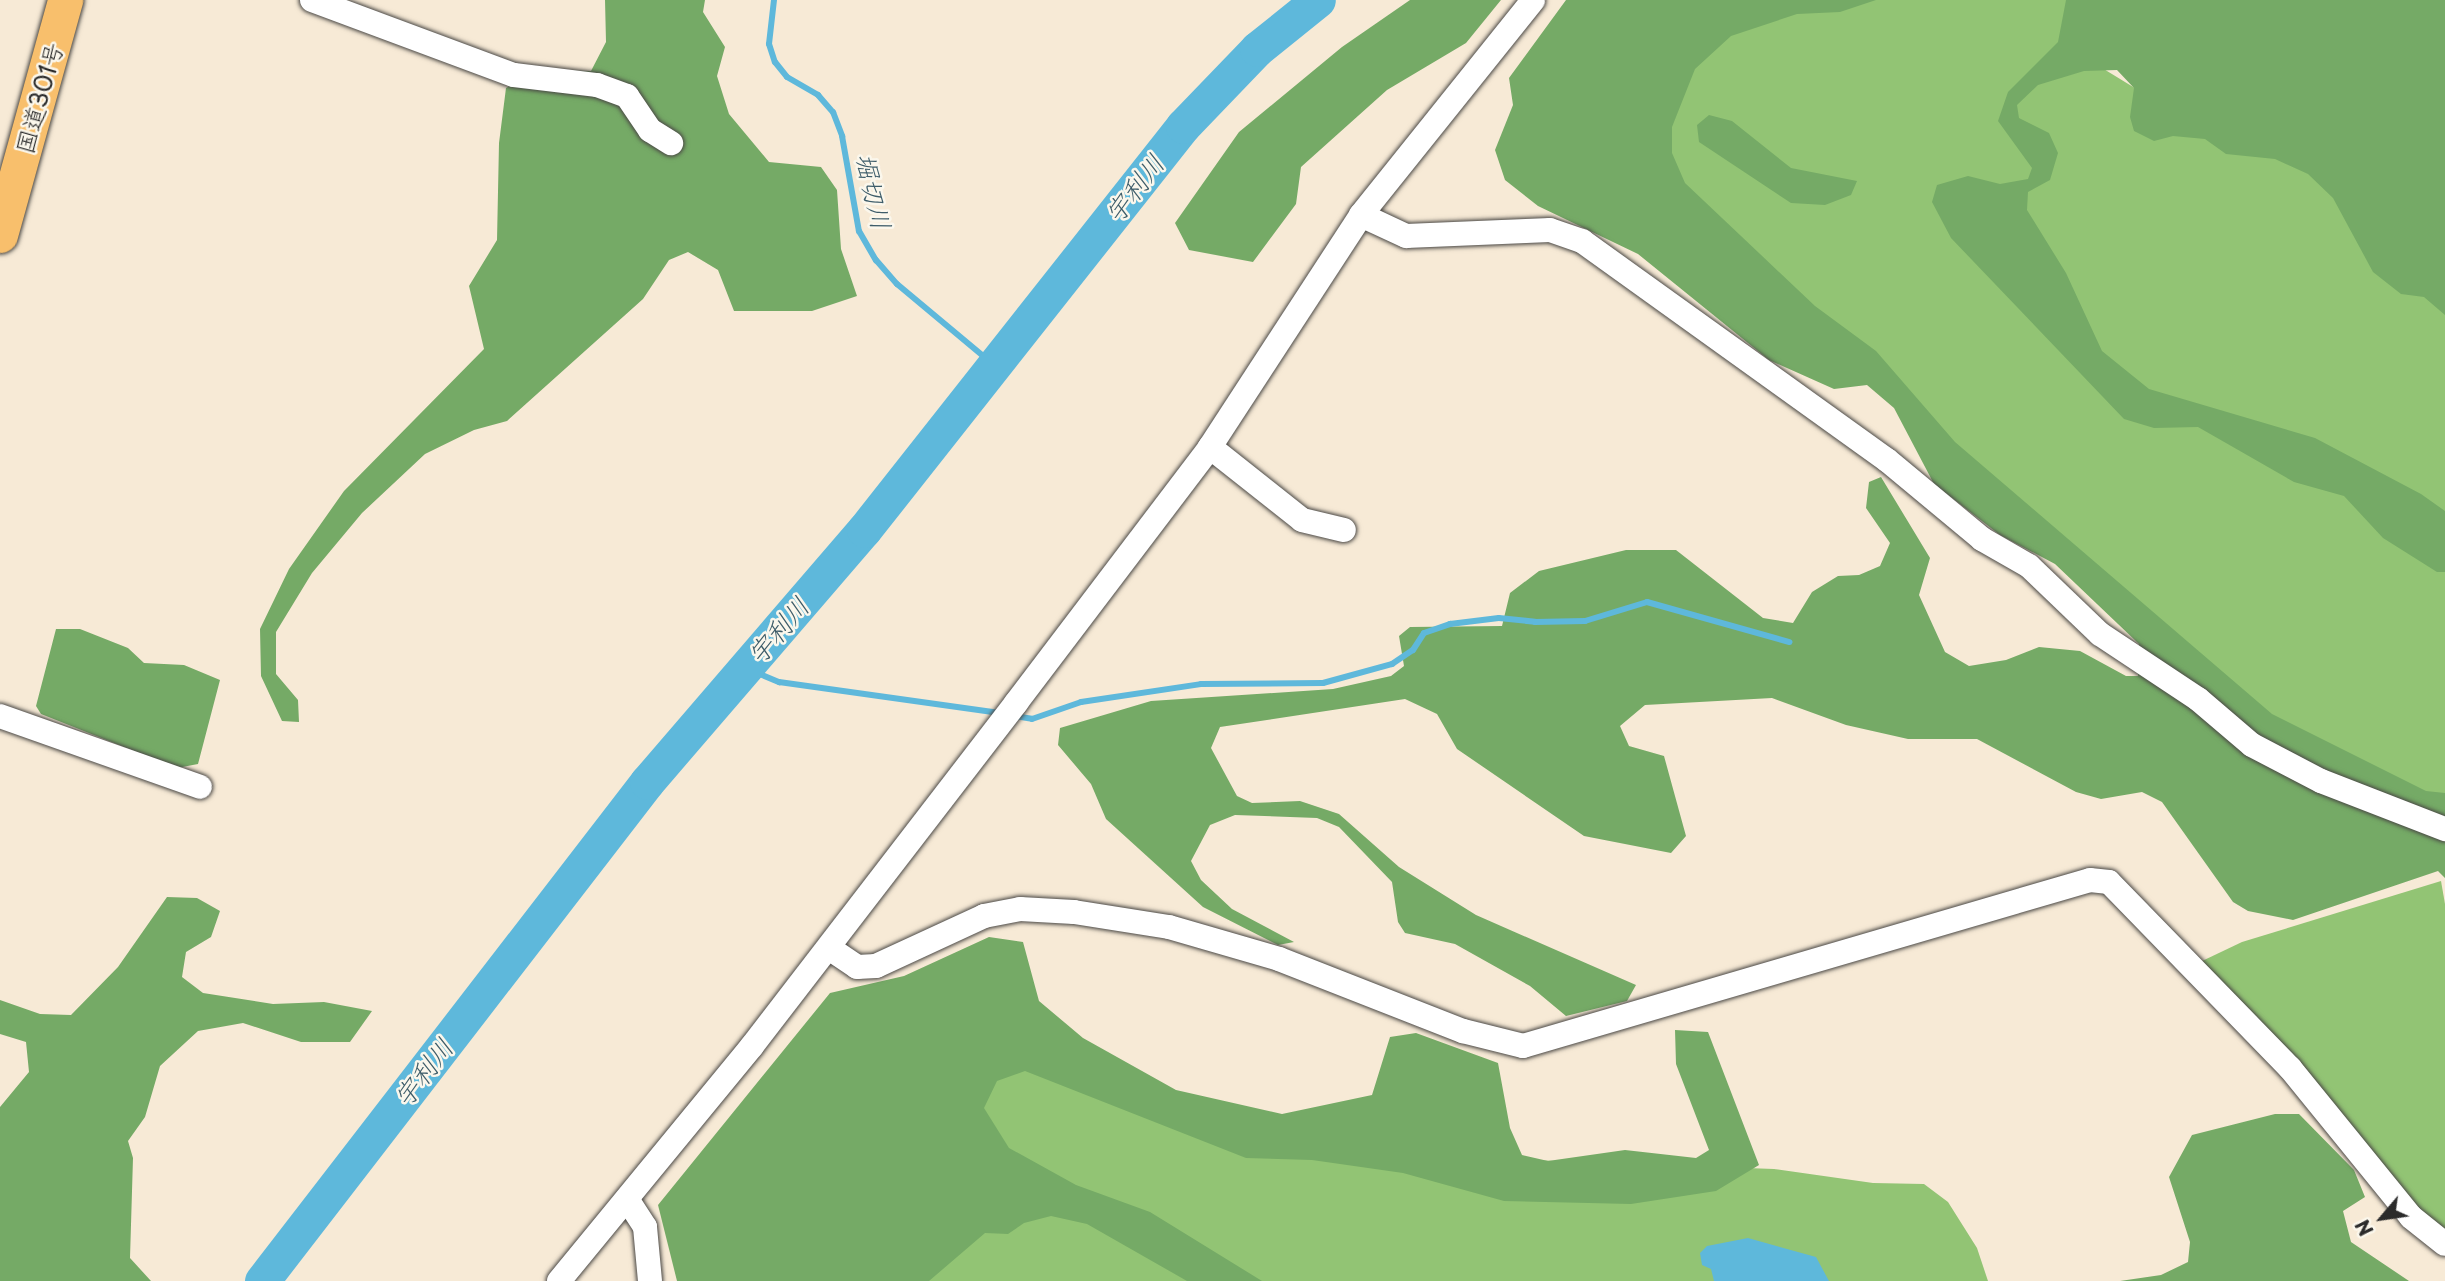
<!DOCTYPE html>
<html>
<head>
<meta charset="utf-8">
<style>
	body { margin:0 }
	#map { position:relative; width:2445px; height:1281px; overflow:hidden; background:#f7ead6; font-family:"Playpen Sans","Klee One",sans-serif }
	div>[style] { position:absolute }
	.green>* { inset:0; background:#92c474 }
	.forest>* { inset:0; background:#75aa66 }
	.water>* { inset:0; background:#5eb8db }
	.stream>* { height:6px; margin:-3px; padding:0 3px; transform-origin:3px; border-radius:3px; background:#5eb8db }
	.river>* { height:35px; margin:-17.5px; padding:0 17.5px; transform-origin:17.5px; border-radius:17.5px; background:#5eb8db }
	.roads { filter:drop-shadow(0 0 2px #4a4845) drop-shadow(0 0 2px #4a4845) }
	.minor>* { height:24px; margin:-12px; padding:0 12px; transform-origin:12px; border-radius:12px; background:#fff }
	.highway>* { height:35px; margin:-17.5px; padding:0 17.5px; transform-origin:17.5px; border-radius:17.5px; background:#f8bf6c }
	span { translate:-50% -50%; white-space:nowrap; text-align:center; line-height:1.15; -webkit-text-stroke:5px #fbf7ec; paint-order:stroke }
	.street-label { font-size:24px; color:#2b2b2b }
	.water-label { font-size:26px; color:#3d5c69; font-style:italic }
	.north { position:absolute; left:2347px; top:1183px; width:70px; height:70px; -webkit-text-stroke:5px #fbf7ec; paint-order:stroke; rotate:241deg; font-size:19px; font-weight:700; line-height:28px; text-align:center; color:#2b2b2b }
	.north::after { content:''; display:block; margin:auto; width:24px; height:32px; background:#2b2b2b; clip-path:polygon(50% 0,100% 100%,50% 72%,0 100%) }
</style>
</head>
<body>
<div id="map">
	<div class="green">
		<i style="clip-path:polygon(1809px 0,2080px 0,2071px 49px,2179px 115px,2318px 141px,2445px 279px,2445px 810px,2267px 723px,1677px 196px,1655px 126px,1702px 39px)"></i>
		<i style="clip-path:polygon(2441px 881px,2445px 904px,2445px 1236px,2413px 1211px,2200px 962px,2242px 942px)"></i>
		<i style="clip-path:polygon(998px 1060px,1395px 1155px,1774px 1169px,1873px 1183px,1924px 1184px,1948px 1202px,1977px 1248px,1988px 1281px,902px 1281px)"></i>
	</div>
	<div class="forest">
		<i style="clip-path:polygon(605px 0,705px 0,703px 12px,725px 47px,717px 76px,729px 114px,769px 162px,821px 167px,837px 190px,841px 249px,857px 296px,812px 311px,734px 311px,718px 270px,688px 252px,669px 260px,643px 299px,507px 421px,474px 430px,425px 454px,362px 513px,312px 573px,276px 632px,276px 674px,298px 700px,299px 722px,282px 721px,261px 676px,260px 629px,289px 569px,344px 491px,484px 349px,469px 286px,497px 240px,499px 143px,506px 88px,537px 70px,591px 71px,606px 42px)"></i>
		<i style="clip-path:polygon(1410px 0,1501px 0,1466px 43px,1387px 90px,1301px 167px,1296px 204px,1253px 262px,1189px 250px,1175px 223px,1239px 132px,1342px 47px)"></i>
		<i style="clip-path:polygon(1566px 0,1876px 0,1840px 12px,1797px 14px,1731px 36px,1695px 69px,1672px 127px,1672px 153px,1685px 183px,1815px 306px,1876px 351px,1955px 442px,2272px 714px,2426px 791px,2445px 793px,2445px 878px,2438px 871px,2293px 920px,2248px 911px,2233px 902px,2162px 802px,2142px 792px,2101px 799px,2076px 792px,1977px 739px,1908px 739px,1846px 725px,1772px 698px,1645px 705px,1620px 726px,1629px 746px,1664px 756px,1686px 836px,1671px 853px,1584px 836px,1457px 749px,1437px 714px,1405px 699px,1220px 727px,1211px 748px,1237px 796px,1252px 803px,1300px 801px,1339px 814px,1399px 867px,1476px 915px,1636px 985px,1627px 1001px,1566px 1016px,1530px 986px,1455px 944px,1405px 933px,1398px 922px,1392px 882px,1339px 827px,1317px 818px,1235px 815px,1210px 825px,1191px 861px,1201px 880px,1232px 909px,1294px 942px,1278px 945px,1203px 907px,1106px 819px,1091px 784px,1058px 745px,1060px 728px,1151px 701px,1333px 689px,1391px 676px,1404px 666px,1399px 636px,1410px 627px,1502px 626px,1510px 593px,1539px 571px,1626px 550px,1676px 550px,1763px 618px,1793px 623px,1812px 592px,1838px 576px,1859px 575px,1880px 566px,1890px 543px,1866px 508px,1869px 482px,1881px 477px,1930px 558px,1919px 595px,1945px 652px,1969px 666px,2006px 660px,2039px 647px,2080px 651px,2126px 676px,2138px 676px,2139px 644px,2055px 564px,2000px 535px,1934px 484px,1894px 408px,1867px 385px,1834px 389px,1769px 360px,1638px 254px,1538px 206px,1505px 180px,1495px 150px,1513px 105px,1509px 78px)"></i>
		<i style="clip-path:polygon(2066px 0,2445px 0,2445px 315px,2424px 297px,2401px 294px,2373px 272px,2333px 198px,2308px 174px,2275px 159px,2226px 154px,2205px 139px,2173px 136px,2154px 141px,2134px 131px,2130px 117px,2134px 88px,2117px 70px,2084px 71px,2038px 85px,2017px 105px,2019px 118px,2049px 133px,2058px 153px,2050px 180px,2028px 192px,2027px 210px,2066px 273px,2102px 351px,2149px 389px,2315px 438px,2421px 494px,2445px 511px,2445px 572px,2437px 572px,2383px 538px,2344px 496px,2294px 482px,2198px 427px,2154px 428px,2124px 419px,1951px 238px,1932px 202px,1937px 185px,1968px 176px,2000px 184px,2028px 179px,2032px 168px,1998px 121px,2008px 92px,2058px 42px)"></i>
		<i style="clip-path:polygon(1709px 115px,1732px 121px,1791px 168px,1857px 181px,1851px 195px,1825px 205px,1791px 203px,1699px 142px,1697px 125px)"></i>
		<i style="clip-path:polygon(56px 629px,80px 629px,128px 648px,144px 663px,184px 665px,220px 680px,198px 764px,177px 768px,41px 714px,36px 706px)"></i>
		<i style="clip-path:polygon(167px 897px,197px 898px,220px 911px,211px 937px,186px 952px,182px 977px,203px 993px,273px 1004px,324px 1002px,372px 1011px,350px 1042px,301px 1042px,243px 1023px,198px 1031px,160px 1066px,145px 1117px,128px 1141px,133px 1158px,130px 1258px,151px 1281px,0 1281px,0 1107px,29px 1072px,26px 1042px,0 1034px,0 1000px,40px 1014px,71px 1015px,118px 967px)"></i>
		<i style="clip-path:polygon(989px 937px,1023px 942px,1039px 1001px,1083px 1038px,1176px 1090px,1282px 1114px,1372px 1095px,1390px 1037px,1416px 1033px,1498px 1063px,1510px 1128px,1522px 1155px,1548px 1161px,1625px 1150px,1696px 1158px,1709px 1150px,1676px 1064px,1675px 1030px,1708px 1032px,1759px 1165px,1716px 1191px,1631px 1204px,1504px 1201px,1403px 1173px,1312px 1160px,1246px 1158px,1025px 1071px,997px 1081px,984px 1108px,1009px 1148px,1076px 1185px,1150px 1212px,1262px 1281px,1187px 1281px,1087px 1224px,1051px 1216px,1024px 1223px,1008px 1234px,985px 1233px,929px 1281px,677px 1281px,658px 1205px,830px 993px,904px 976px)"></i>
		<i style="clip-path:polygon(2275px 1114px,2299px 1114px,2354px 1170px,2365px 1197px,2343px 1211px,2351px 1242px,2409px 1281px,2120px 1281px,2161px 1275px,2188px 1262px,2190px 1242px,2169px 1177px,2192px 1135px)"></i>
	</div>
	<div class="water">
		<i style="clip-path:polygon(1748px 1238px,1816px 1257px,1829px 1281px,1714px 1281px,1711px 1269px,1702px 1265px,1700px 1253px,1707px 1246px)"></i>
	</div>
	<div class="stream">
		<i style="left:774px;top:0;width:44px;rotate:96.5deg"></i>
		<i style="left:769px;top:44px;width:19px;rotate:72deg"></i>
		<i style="left:775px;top:62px;width:19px;rotate:51deg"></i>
		<i style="left:787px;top:77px;width:36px;rotate:30deg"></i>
		<i style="left:818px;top:95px;width:23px;rotate:49deg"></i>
		<i style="left:833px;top:112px;width:26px;rotate:69deg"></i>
		<i style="left:842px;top:136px;width:97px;rotate:79.9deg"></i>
		<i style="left:859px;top:231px;width:34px;rotate:60deg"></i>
		<i style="left:876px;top:260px;width:32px;rotate:49deg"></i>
		<i style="left:897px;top:284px;width:126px;rotate:39.9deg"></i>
		<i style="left:748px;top:669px;width:34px;rotate:23deg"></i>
		<i style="left:779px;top:682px;width:223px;rotate:8deg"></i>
		<i style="left:1014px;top:716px;width:18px;rotate:9deg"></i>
		<i style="left:1032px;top:719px;width:52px;rotate:-19.1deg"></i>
		<i style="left:1081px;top:702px;width:121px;rotate:-8.5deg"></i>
		<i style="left:1201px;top:684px;width:122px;rotate:-0.5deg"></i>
		<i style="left:1323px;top:683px;width:72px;rotate:-15.4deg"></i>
		<i style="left:1392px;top:664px;width:25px;rotate:-34deg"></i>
		<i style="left:1413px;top:650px;width:20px;rotate:-57deg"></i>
		<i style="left:1424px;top:633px;width:28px;rotate:-19deg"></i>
		<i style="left:1450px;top:624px;width:49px;rotate:-7deg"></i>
		<i style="left:1499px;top:618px;width:36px;rotate:6deg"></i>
		<i style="left:1535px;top:622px;width:50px;rotate:-1.1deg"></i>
		<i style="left:1585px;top:621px;width:65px;rotate:-17deg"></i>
		<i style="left:1647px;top:602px;width:148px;rotate:15.7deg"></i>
	</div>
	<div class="river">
		<i style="left:262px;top:1281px;width:630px;rotate:-52.35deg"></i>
		<i style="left:647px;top:782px;width:333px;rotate:-49.3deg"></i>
		<i style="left:864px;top:530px;width:515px;rotate:-51.71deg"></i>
		<i style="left:1183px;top:126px;width:107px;rotate:-46.1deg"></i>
		<i style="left:1257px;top:49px;width:78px;rotate:-38.8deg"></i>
	</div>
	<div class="roads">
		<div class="minor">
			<i style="left:312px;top:0;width:215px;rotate:20.4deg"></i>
			<i style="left:514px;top:75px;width:84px;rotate:6.9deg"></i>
			<i style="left:597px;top:85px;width:32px;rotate:20deg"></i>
			<i style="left:627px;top:96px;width:41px;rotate:55.9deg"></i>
			<i style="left:650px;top:130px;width:25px;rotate:32deg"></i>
			<i style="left:1361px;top:215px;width:50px;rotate:25deg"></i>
			<i style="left:1406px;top:236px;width:144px;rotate:-2.4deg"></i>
			<i style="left:1550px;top:230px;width:34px;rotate:19deg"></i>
			<i style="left:1582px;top:241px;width:375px;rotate:35.7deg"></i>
			<i style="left:1887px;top:460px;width:124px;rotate:39.7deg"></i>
			<i style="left:1982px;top:539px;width:54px;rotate:29.9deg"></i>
			<i style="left:2029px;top:566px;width:98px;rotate:43.8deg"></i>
			<i style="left:2100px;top:634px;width:118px;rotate:33.6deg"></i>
			<i style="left:2198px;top:699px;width:71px;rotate:40.4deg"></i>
			<i style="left:2252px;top:745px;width:78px;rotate:27.6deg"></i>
			<i style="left:2321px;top:781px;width:133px;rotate:21.2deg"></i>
			<i style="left:1210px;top:447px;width:117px;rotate:38.4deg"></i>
			<i style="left:1302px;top:520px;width:43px;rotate:13.4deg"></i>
			<i style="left:0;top:716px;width:212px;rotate:19.5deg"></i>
			<i style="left:829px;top:948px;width:34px;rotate:34deg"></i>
			<i style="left:857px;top:967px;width:19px;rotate:-3deg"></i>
			<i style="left:876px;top:966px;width:119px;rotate:-24.8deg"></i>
			<i style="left:984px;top:916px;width:37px;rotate:-11deg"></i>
			<i style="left:1020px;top:909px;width:54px;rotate:3.2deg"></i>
			<i style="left:1074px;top:912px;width:96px;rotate:9deg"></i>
			<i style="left:1169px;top:927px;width:115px;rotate:16.2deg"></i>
			<i style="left:1279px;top:959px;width:198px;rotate:21.4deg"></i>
			<i style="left:1463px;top:1031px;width:62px;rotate:14deg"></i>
			<i style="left:1523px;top:1046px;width:591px;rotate:-16.32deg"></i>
			<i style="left:2090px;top:880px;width:19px;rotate:6deg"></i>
			<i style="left:2109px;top:882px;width:260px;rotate:45.8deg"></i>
			<i style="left:2290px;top:1068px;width:192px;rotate:50.9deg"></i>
			<i style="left:2411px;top:1217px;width:43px;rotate:38.5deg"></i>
			<i style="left:627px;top:1199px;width:33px;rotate:57deg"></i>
			<i style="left:645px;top:1227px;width:54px;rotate:84.7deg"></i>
			<i style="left:559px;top:1281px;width:304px;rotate:-50.6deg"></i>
			<i style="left:752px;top:1046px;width:433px;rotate:-52.4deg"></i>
			<i style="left:1016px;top:703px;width:321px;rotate:-52.8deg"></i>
			<i style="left:1210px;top:447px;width:277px;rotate:-56.9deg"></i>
			<i style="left:1361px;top:215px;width:275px;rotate:-51.3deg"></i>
		</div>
		<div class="highway">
			<i style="left:0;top:235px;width:244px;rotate:-74.5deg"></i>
		</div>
	</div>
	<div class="street-label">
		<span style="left:39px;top:98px;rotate:-74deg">国道301号</span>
	</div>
	<div class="water-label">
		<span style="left:1134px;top:188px;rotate:-52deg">宇利川</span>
		<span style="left:874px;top:191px;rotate:77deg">堀切川</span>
		<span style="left:778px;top:630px;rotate:-49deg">宇利川</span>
		<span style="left:423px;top:1072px;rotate:-52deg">宇利川</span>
	</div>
	<div class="north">N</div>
</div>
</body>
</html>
